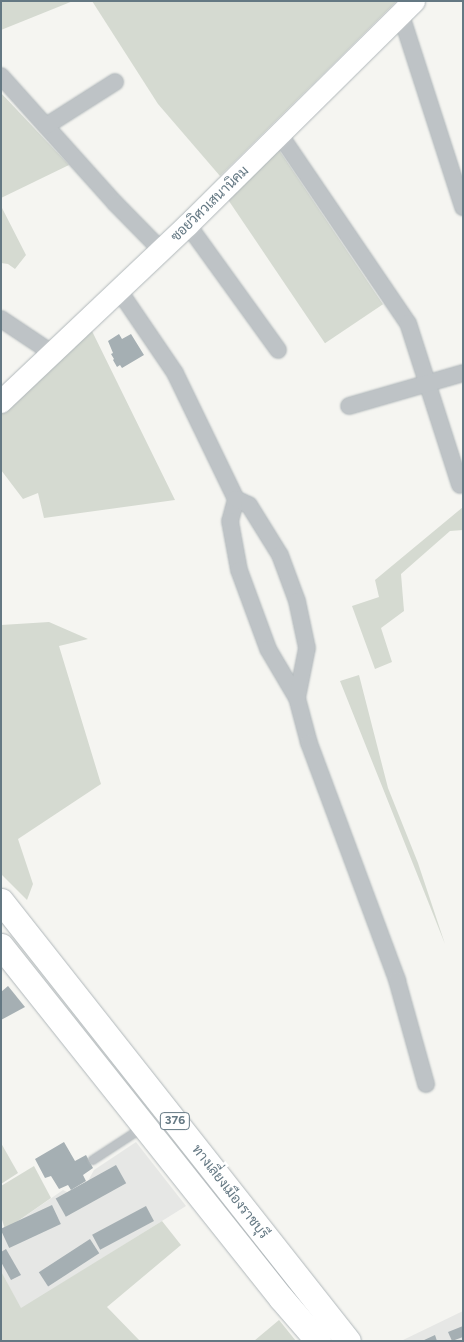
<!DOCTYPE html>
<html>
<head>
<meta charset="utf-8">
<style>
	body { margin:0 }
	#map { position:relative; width:464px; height:1342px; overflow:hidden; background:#f5f5f1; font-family:Figtree,Sarabun,sans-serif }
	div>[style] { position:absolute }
	.built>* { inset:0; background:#e6e7e5 }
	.green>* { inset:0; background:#d5dad1; transform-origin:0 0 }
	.building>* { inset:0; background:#a5afb3; transform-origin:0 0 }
	.roads { filter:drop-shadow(0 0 1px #b0b7ba) drop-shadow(0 0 1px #b0b7ba) }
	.lane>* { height:8px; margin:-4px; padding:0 4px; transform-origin:4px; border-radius:4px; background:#bec3c6 }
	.street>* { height:16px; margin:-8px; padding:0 8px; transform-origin:8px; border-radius:8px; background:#bec3c6 }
	.secondary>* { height:22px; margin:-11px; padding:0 11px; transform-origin:11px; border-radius:11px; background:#fff }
	.primary>* { height:25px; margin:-12.5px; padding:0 12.5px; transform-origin:12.5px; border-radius:12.5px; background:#fff }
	span { translate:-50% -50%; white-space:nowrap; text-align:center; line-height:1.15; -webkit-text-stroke:5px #fff; paint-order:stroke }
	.shield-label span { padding:1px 4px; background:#fff; border:1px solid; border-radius:4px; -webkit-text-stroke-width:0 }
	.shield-label { font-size:12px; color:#647883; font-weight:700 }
	.street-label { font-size:14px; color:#647883 }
	.frame { position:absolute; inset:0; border:2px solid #647883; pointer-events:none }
</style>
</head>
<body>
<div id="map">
	<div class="built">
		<i style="clip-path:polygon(136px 1142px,186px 1206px,21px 1309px,1px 1271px,1px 1233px,63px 1190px,69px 1193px,88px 1181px,94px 1170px)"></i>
		<i style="clip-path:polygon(463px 1311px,463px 1341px,401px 1341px)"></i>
	</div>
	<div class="green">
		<i style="clip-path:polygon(1px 1px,73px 1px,1px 30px)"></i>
		<i style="clip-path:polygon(92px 1px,397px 1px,220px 176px,158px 104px)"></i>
		<i style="clip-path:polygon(1px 93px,69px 165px,1px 198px)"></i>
		<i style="left:279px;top:150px;width:186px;height:70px;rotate:56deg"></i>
		<i style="clip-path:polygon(1px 206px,26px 255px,15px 269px,8px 264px,1px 263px)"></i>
		<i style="clip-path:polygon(90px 327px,175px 500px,44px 518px,38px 493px,23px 499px,1px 470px,1px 412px)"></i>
		<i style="clip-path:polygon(463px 507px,463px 530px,450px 531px,401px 574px,404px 611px,381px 628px,392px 662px,375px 669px,352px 606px,379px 597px,375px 580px)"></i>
		<i style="clip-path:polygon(49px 622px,88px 639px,59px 646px,101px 784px,18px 839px,33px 884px,27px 900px,1px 874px,1px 625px)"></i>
		<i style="clip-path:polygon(359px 675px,388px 788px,418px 863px,445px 944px,340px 681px)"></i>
		<i style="clip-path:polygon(1px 1143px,18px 1173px,1px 1184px)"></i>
		<i style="clip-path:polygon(34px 1166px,51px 1198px,5px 1230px,1px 1216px,1px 1186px)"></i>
		<i style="clip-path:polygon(162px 1221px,181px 1245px,107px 1307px,140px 1341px,1px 1341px,1px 1271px,21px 1308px)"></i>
		<i style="clip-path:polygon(279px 1320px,296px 1341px,254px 1341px)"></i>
	</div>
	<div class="building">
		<i style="clip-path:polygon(119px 334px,122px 339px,131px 334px,144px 355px,122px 368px,120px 365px,117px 367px,113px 360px,114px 359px,111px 354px,113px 353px,108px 341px)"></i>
		<i style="clip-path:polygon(8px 986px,25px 1007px,1px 1020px,1px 992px)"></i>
		<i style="clip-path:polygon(64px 1142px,75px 1161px,86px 1155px,93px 1168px,83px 1175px,86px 1181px,71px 1190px,68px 1185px,59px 1189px,51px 1176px,45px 1178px,35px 1159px)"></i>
		<i style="left:116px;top:1165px;width:21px;height:69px;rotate:61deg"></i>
		<i style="left:52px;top:1205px;width:21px;height:57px;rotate:65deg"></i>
		<i style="left:146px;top:1206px;width:17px;height:61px;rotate:62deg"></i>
		<i style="left:90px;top:1239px;width:17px;height:61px;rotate:57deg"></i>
		<i style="clip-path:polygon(6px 1249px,21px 1275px,11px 1280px,1px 1262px,1px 1252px)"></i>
		<i style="clip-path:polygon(463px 1326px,463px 1337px,452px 1341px,448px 1332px)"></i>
		<i style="clip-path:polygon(435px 1335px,437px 1341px,422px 1341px)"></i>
	</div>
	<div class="roads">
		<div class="lane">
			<i style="left:93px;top:1160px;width:59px;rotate:-33.1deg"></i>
		</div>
		<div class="street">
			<i style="left:401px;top:15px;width:202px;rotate:72.1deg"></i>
			<i style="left:1px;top:76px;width:172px;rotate:48.1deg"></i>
			<i style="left:116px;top:204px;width:66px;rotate:45.6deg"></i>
			<i style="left:46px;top:126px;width:82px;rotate:-32.5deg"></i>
			<i style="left:280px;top:135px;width:227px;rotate:55.8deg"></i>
			<i style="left:408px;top:323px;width:170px;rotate:72.2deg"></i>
			<i style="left:188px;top:225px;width:154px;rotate:54.2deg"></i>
			<i style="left:120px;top:292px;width:98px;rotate:55.8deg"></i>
			<i style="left:175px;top:373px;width:140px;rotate:64.2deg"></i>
			<i style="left:236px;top:499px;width:23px;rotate:105deg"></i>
			<i style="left:230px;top:521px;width:50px;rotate:79.6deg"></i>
			<i style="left:239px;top:570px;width:84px;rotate:69.8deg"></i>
			<i style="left:268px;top:649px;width:57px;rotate:59.4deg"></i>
			<i style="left:297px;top:698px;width:47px;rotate:75.1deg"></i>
			<i style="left:309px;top:743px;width:253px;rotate:69.6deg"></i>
			<i style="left:397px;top:980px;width:108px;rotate:74.4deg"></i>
			<i style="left:1px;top:319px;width:61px;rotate:33.7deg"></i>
			<i style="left:349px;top:406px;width:119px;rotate:-16.1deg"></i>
			<i style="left:236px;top:499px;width:14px;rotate:25deg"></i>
			<i style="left:249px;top:505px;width:59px;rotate:58.2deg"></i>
			<i style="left:280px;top:555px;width:49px;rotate:69.7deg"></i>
			<i style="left:297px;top:601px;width:48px;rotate:78deg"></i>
			<i style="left:307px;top:648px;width:51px;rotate:101.3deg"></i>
		</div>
		<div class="secondary">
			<i style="left:1px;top:402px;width:257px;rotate:-43.4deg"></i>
			<i style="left:188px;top:225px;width:318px;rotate:-44.7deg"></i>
		</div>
		<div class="primary">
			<i style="left:1px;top:901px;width:560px;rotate:51.74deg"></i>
			<i style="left:1px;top:946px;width:450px;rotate:51.5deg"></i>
			<i style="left:281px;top:1298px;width:57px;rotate:49.3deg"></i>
		</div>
	</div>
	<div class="shield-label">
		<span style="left:175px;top:1121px">376</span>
	</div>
	<div class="street-label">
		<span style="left:210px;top:204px;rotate:-44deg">ซอยวิศวเสนานิคม</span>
		<span style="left:230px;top:1192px;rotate:52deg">ทางเลี่ยงเมืองราชบุรี</span>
	</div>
	<div class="frame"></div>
</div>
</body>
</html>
